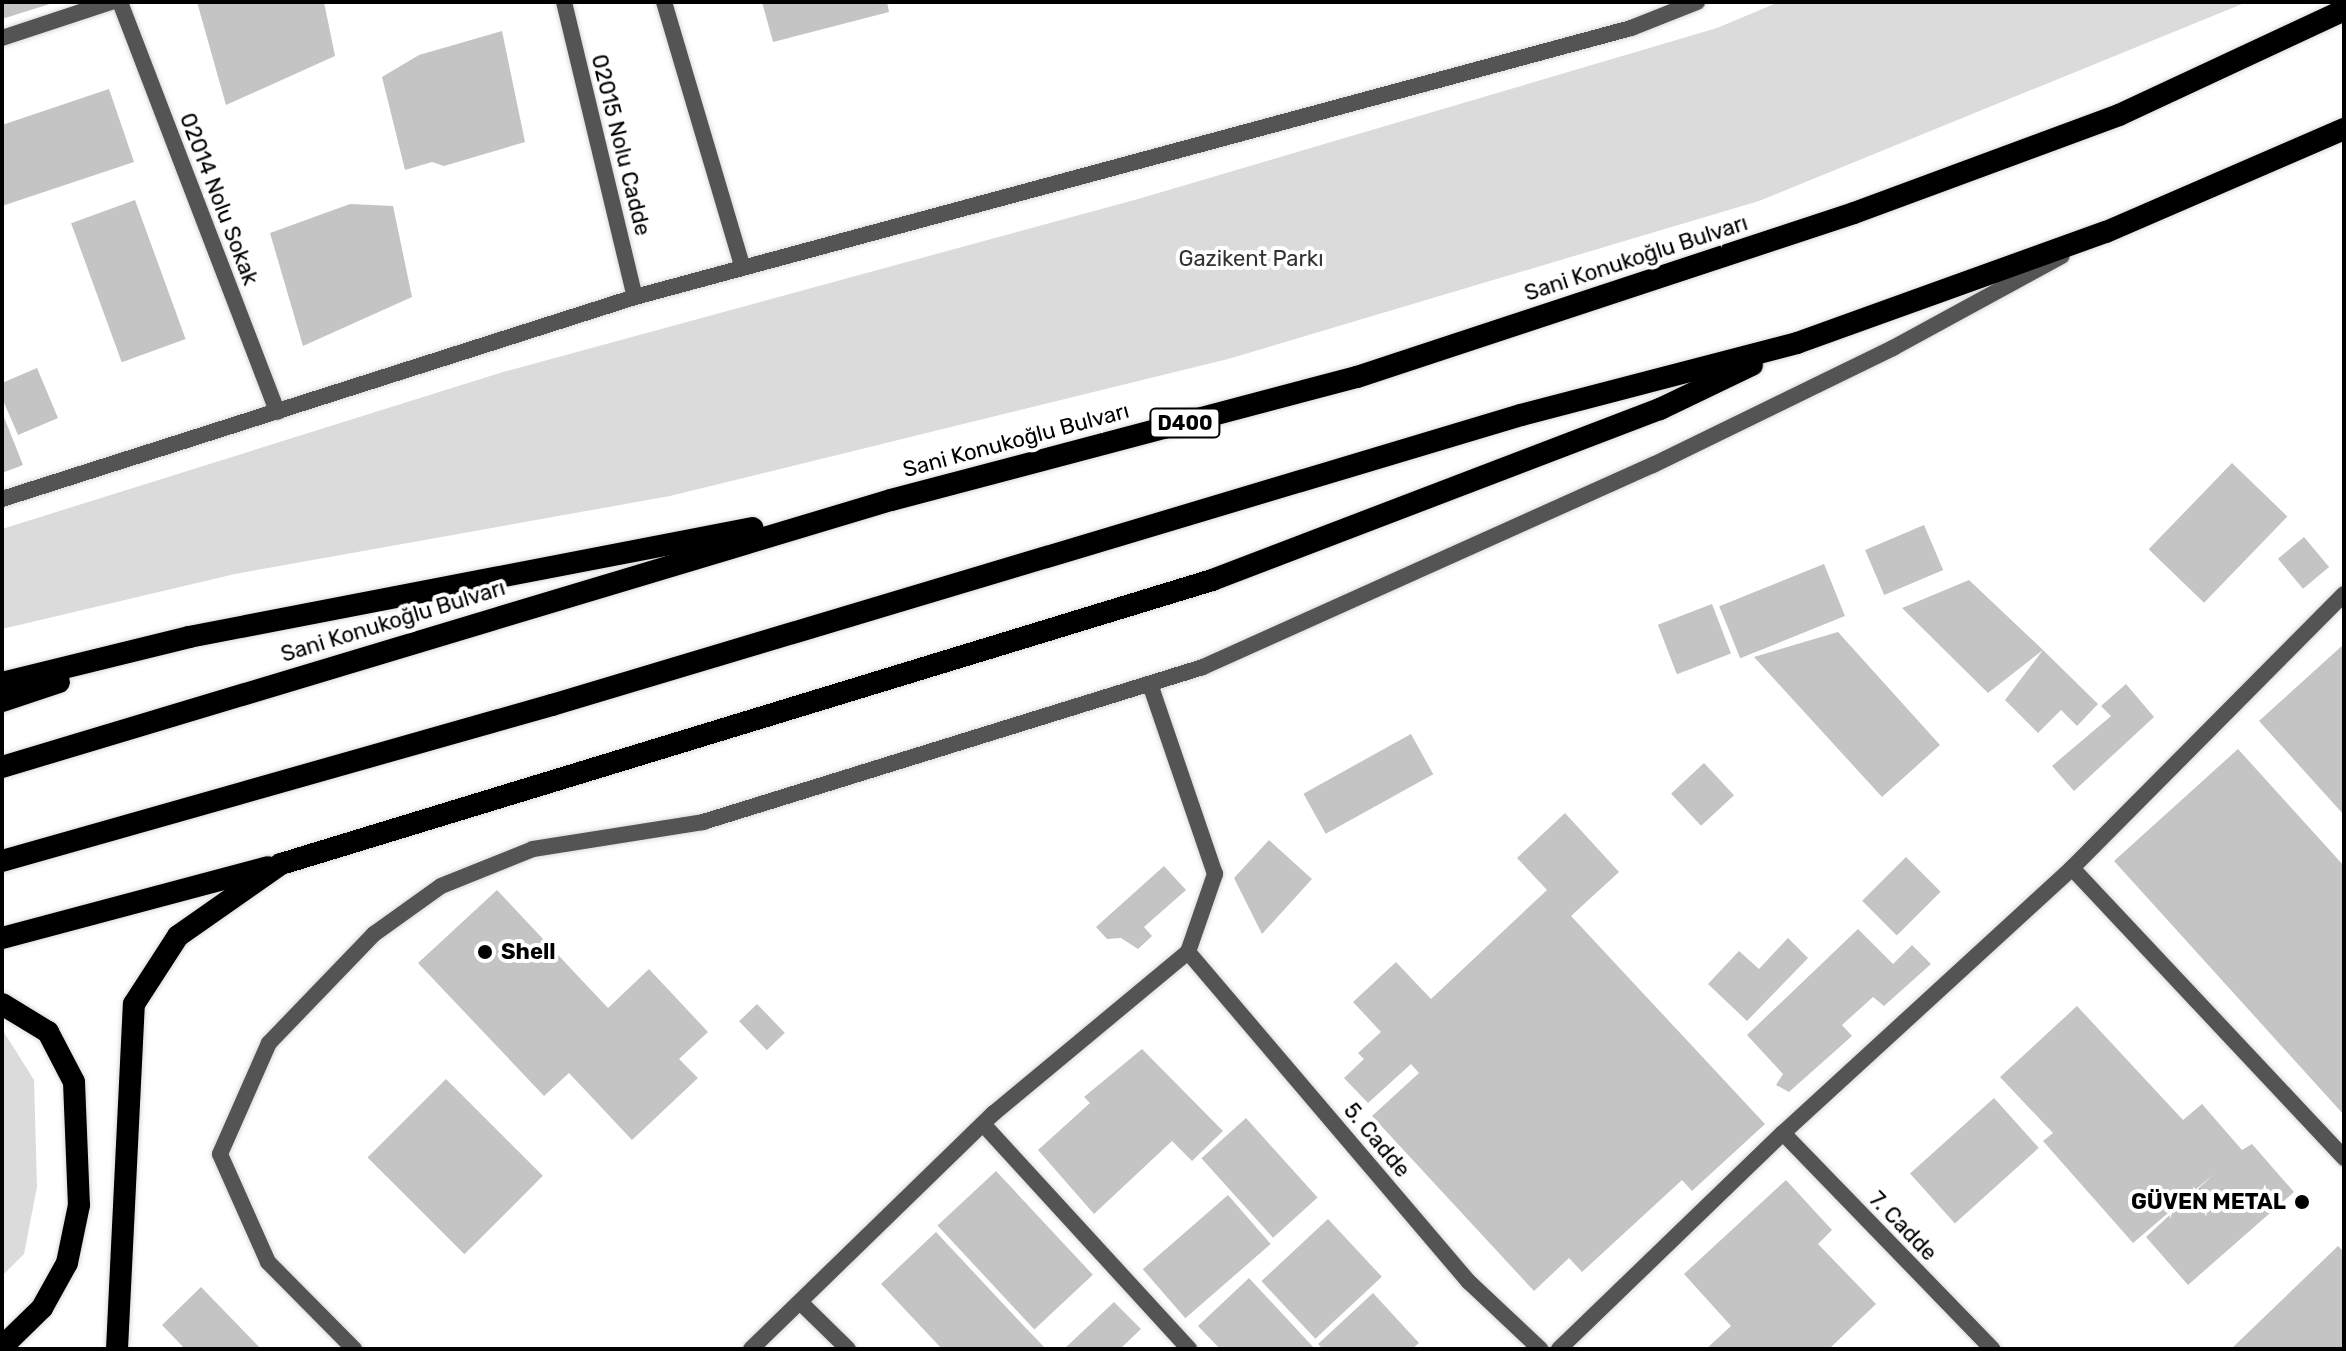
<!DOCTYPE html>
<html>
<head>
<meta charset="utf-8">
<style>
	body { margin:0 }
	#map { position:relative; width:2346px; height:1351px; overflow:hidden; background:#fff; font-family:Rubik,sans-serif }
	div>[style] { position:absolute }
	.green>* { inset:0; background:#dbdbdb }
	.building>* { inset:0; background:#c4c4c4; transform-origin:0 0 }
	.roads { filter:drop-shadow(0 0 2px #dbdbdb) drop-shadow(0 0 2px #dbdbdb) }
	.minor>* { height:16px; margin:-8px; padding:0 8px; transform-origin:8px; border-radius:8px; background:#545454 }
	.tertiary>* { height:16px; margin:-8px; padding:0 8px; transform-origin:8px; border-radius:8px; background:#545454 }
	.trunk>* { height:22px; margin:-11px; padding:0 11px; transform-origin:11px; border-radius:11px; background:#000 }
	.dots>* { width:22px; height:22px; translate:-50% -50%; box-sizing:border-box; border:4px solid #fff; border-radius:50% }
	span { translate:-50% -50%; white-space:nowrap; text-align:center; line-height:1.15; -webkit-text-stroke:8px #fff; paint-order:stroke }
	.shield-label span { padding:2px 6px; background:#fff; border:2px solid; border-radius:6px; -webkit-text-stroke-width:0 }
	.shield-label { font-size:20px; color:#000; font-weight:700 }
	.street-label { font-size:22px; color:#000 }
	.park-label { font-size:22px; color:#323232 }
	.poi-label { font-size:22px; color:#000; font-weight:700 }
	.left { translate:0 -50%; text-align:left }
	.right { translate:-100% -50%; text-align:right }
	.frame { position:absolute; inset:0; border:4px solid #000; pointer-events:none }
</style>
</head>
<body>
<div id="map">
	<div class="green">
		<i style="clip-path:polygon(1779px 2px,2247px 2px,1759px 201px,1228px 359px,670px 496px,235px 574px,2px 629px,2px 529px,503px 372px,1138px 199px,1717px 28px)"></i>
		<i style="clip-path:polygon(2px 1029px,34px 1080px,37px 1187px,24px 1254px,2px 1276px)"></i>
	</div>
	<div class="building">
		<i style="clip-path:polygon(2px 2px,53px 2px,53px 3px,2px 19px)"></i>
		<i style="clip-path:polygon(197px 2px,324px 2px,335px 56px,226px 105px)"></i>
		<i style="clip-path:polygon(762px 2px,887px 2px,889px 12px,773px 42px)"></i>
		<i style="clip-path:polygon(502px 31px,525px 142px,444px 166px,432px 162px,405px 170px,382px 77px,419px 55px)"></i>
		<i style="clip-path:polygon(109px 89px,134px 162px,2px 206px,2px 125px)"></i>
		<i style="left:135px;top:200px;width:148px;height:68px;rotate:70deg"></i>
		<i style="clip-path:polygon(350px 204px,393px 206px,412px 297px,303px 346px,270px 233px)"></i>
		<i style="clip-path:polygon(37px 368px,58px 418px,18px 435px,2px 398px,2px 383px)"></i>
		<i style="clip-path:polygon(2px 412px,23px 465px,2px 473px)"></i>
		<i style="left:2232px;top:463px;width:77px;height:120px;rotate:44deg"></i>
		<i style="left:1924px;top:525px;width:49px;height:64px;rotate:67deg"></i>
		<i style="left:2304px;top:537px;width:39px;height:34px;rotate:50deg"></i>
		<i style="left:1824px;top:564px;width:56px;height:113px;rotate:68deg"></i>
		<i style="clip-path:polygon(1969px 580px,2043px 650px,1988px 693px,1902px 608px)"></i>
		<i style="left:1712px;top:604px;width:53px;height:58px;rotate:69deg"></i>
		<i style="clip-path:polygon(1838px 632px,1940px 745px,1882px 797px,1754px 657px)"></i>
		<i style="clip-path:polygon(2344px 644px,2344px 815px,2259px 721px)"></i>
		<i style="clip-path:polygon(2043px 650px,2098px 704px,2077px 726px,2061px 710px,2038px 733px,2005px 700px)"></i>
		<i style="clip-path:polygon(2126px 684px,2154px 717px,2074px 791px,2052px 766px,2111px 716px,2101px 706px)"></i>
		<i style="left:1411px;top:734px;width:46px;height:123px;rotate:61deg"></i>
		<i style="clip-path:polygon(2238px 749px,2344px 866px,2344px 1115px,2114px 861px)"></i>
		<i style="left:1704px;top:763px;width:44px;height:45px;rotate:47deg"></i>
		<i style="clip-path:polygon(1565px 813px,1619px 872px,1571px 916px,1765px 1124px,1692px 1191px,1682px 1180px,1582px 1272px,1569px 1258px,1534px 1291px,1372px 1116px,1419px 1073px,1411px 1064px,1368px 1103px,1344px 1078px,1364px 1059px,1358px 1053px,1381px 1032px,1353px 1002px,1396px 962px,1431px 999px,1547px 890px,1517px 858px)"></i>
		<i style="clip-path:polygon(1269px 840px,1312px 879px,1262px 934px,1234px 878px)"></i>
		<i style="left:1906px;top:857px;width:49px;height:62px;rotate:45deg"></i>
		<i style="clip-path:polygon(1164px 866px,1186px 890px,1144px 927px,1152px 936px,1138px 949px,1121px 938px,1107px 939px,1096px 927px)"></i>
		<i style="clip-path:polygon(497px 890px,608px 1008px,649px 969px,708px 1032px,679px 1059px,698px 1078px,632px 1140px,569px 1073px,544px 1096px,418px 963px)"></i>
		<i style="clip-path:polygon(1858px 929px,1893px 964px,1912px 945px,1931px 964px,1884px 1006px,1873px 997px,1842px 1025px,1852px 1036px,1789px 1092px,1776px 1085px,1783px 1074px,1747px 1035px)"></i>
		<i style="clip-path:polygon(1788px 938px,1808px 958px,1747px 1021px,1708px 984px,1739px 951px,1759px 969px)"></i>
		<i style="left:757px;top:1004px;width:40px;height:25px;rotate:46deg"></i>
		<i style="clip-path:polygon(2077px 1006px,2183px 1120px,2202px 1104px,2242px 1150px,2252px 1144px,2294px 1192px,2188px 1285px,2146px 1237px,2215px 1173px,2133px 1243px,2043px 1141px,2053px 1133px,2000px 1077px)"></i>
		<i style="clip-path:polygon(1142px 1049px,1223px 1131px,1192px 1161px,1172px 1141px,1094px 1214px,1038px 1150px,1090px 1103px,1084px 1097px)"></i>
		<i style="left:446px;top:1079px;width:137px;height:111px;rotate:45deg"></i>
		<i style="left:1994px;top:1098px;width:67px;height:113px;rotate:48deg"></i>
		<i style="left:1246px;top:1118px;width:107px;height:60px;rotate:48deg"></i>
		<i style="left:996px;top:1171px;width:142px;height:80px;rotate:47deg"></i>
		<i style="clip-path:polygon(1786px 1180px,1832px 1230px,1818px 1244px,1876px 1304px,1829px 1349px,1706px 1349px,1731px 1326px,1684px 1274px)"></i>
		<i style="left:1228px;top:1195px;width:65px;height:113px;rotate:49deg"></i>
		<i style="left:1328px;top:1219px;width:79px;height:91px;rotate:47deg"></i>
		<i style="clip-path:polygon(936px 1232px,1023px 1325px,1046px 1349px,942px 1349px,881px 1284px)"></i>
		<i style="clip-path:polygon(2338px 1246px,2344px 1252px,2344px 1349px,2231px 1349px)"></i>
		<i style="clip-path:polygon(1249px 1278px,1315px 1349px,1220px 1349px,1198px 1326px)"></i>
		<i style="clip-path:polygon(201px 1287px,261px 1349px,185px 1349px,162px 1325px)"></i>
		<i style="clip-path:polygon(1373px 1293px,1419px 1343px,1412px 1349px,1323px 1349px,1318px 1344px)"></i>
		<i style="clip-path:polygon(1114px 1302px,1141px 1329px,1120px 1349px,1064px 1349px)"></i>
	</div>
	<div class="roads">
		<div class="minor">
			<i style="left:120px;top:2px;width:439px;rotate:69deg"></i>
			<i style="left:2px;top:38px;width:115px;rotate:-18.3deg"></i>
			<i style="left:2072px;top:868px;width:398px;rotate:46.8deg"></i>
			<i style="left:1188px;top:952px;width:433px;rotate:49.6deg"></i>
			<i style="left:1469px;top:1282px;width:98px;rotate:43.3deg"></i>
			<i style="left:983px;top:1124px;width:305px;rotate:47.5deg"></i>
			<i style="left:1783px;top:1133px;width:301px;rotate:45.9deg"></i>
			<i style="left:800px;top:1302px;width:67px;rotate:44.4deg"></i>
			<i style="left:354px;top:1349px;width:122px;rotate:-134.7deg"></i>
			<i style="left:268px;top:1262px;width:118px;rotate:-114deg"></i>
			<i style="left:220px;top:1154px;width:121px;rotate:-66.2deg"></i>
			<i style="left:269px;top:1043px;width:151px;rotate:-46.1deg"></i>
			<i style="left:374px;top:934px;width:82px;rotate:-35.6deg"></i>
			<i style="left:441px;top:886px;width:99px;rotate:-21.9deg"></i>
			<i style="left:533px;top:849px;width:172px;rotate:-9deg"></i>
			<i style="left:703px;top:822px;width:523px;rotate:-17.22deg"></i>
			<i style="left:1203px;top:667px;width:493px;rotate:-24.2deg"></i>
			<i style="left:1653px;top:465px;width:267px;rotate:-26deg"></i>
			<i style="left:1893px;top:348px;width:192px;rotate:-28.6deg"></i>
			<i style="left:751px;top:1349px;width:339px;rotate:-44.2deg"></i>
			<i style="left:994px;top:1113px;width:252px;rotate:-39.7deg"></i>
			<i style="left:1188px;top:952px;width:83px;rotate:-70.9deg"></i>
			<i style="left:1215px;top:874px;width:198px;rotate:-108.9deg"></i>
			<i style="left:1559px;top:1349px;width:311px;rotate:-44deg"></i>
			<i style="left:1783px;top:1133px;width:392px;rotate:-42.5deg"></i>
			<i style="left:2072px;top:868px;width:386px;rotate:-45.2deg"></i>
		</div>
		<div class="tertiary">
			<i style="left:564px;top:2px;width:303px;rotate:76.5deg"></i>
			<i style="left:664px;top:2px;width:277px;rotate:73.5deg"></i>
			<i style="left:2px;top:499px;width:664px;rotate:-17.7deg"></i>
			<i style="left:635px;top:297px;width:1032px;rotate:-15.11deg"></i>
			<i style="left:1631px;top:28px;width:71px;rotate:-21.5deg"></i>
		</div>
		<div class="trunk">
			<i style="left:2px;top:683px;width:193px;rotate:-13.8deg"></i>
			<i style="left:189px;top:637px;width:574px;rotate:-10.94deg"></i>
			<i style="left:2px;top:701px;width:60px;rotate:-18.4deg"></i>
			<i style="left:2px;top:767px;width:928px;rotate:-16.72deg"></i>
			<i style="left:891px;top:500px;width:482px;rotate:-14.8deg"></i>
			<i style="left:1357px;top:377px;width:523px;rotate:-18.26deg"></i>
			<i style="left:1854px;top:213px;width:283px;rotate:-20.3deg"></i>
			<i style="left:2119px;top:115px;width:248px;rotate:-25deg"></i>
			<i style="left:2px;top:861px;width:572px;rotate:-15.84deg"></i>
			<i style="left:552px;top:705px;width:1011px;rotate:-16.66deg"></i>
			<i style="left:1521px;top:415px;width:285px;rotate:-14.6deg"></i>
			<i style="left:1797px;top:343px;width:328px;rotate:-19.8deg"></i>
			<i style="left:2106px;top:232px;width:259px;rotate:-23.4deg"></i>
			<i style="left:2px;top:938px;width:275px;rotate:-14.9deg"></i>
			<i style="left:2px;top:1004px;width:54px;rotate:31.3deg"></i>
			<i style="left:48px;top:1032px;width:56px;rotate:62.5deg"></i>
			<i style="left:74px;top:1082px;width:123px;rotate:87.7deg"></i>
			<i style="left:79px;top:1205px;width:59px;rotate:101.7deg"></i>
			<i style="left:67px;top:1263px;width:51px;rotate:119.1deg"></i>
			<i style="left:42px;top:1308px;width:56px;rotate:135.7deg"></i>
			<i style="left:117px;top:1349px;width:345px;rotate:-87.2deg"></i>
			<i style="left:134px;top:1004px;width:81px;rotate:-57.1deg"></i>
			<i style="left:178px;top:936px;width:126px;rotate:-35deg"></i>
			<i style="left:281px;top:864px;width:973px;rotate:-16.96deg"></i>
			<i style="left:1212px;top:580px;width:480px;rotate:-20.9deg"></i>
			<i style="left:1660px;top:409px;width:102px;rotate:-25.6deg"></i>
		</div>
	</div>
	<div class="dots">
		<i style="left:485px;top:952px;background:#000"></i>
		<i style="left:2302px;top:1202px;background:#000"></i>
	</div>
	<div class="shield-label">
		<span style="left:1185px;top:423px">D400</span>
	</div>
	<div class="street-label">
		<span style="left:621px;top:145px;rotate:76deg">02015 Nolu Cadde</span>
		<span style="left:219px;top:199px;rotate:69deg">02014 Nolu Sokak</span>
		<span style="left:1636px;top:258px;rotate:-18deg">Sani Konukoğlu Bulvarı</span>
		<span style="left:1016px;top:440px;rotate:-15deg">Sani Konukoğlu Bulvarı</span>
		<span style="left:393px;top:621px;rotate:-17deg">Sani Konukoğlu Bulvarı</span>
		<span style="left:1377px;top:1140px;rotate:50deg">5. Cadde</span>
		<span style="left:1903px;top:1226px;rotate:46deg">7. Cadde</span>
	</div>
	<div class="park-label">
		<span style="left:1251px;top:259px">Gazikent Parkı</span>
	</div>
	<div class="poi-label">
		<span class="left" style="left:501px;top:952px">Shell</span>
		<span class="right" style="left:2286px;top:1202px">GÜVEN METAL</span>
	</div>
	<div class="frame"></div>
</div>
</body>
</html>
